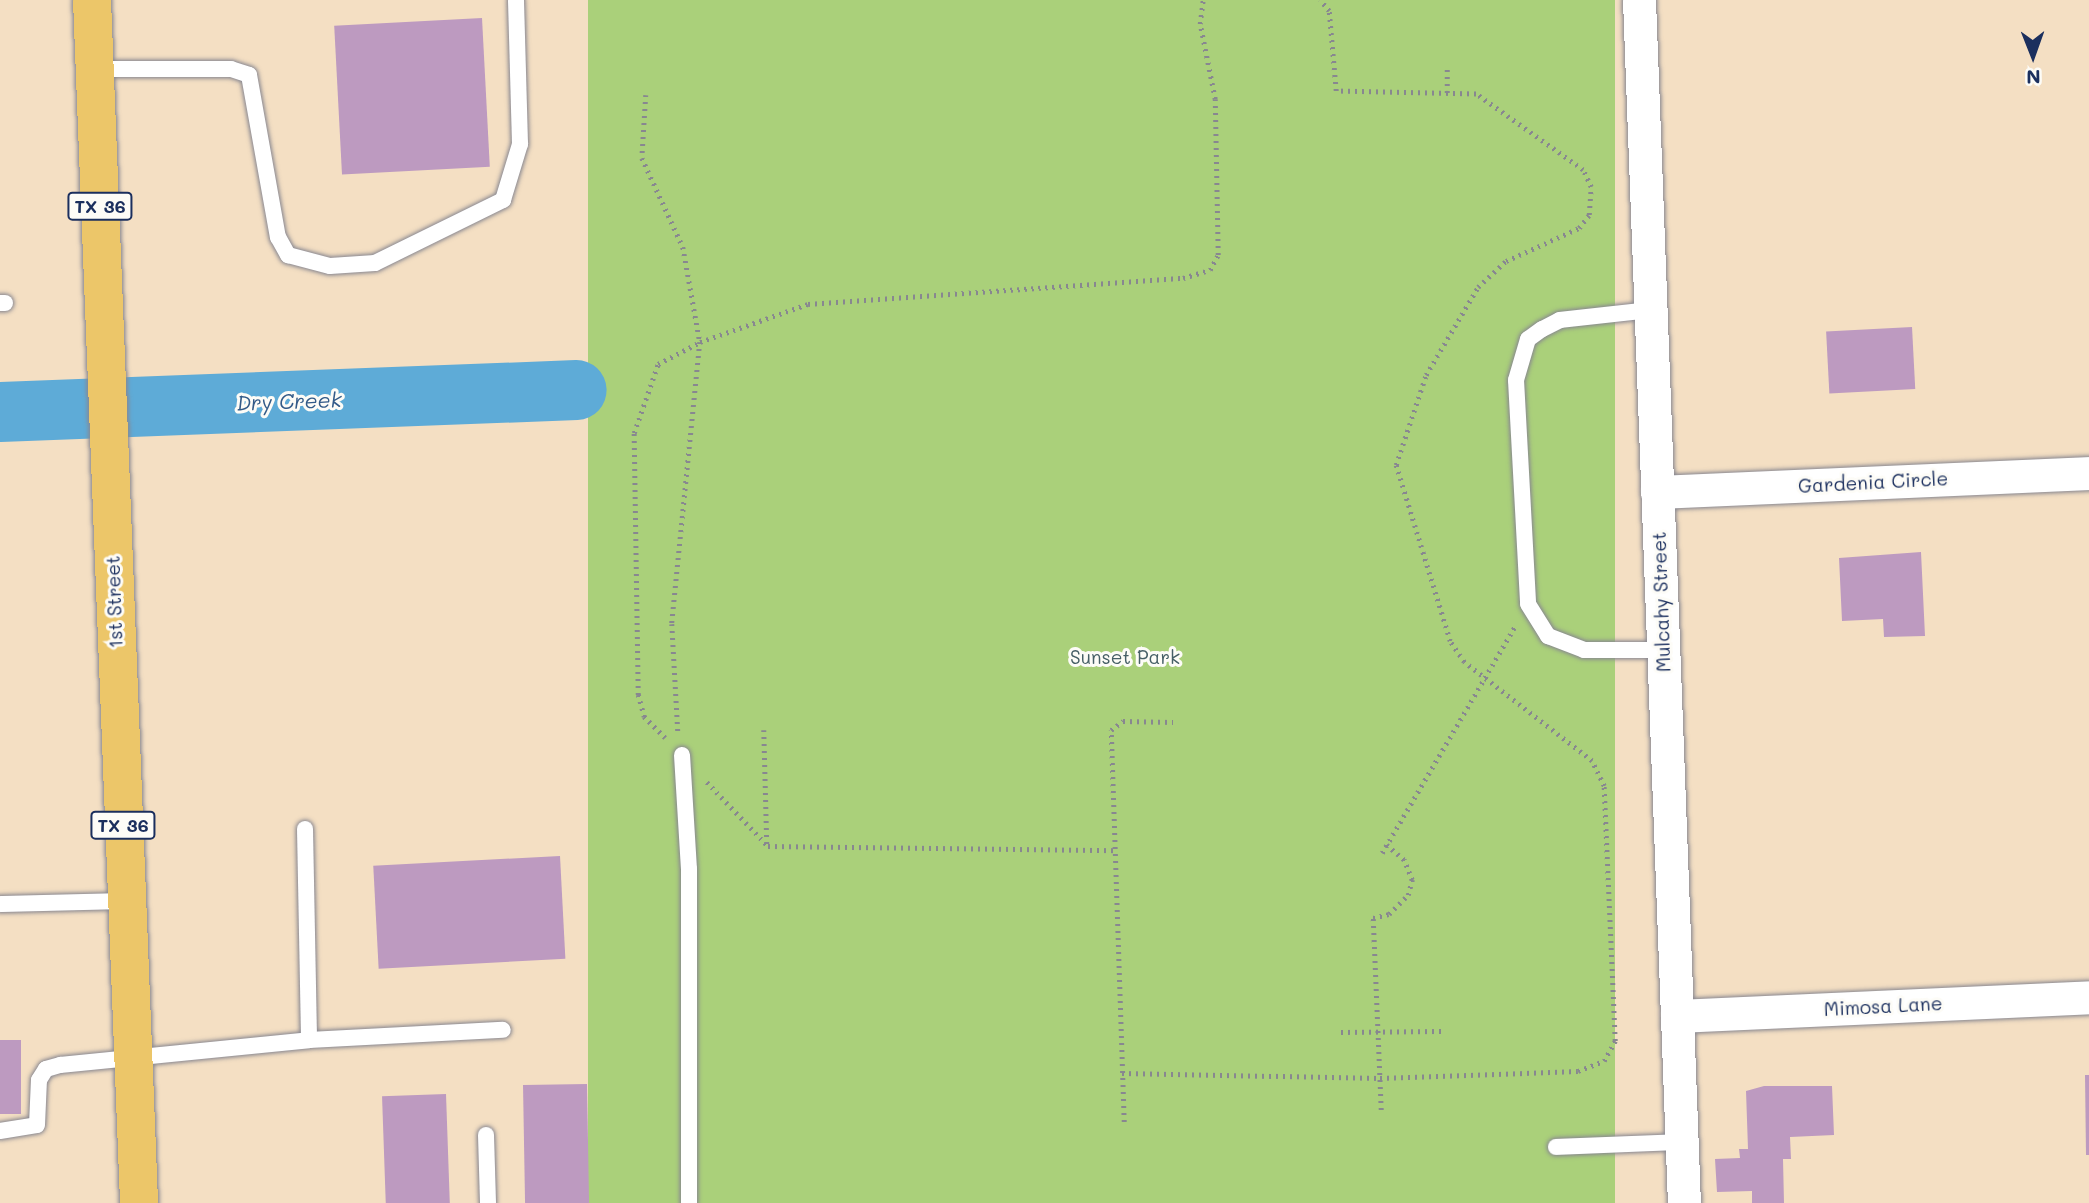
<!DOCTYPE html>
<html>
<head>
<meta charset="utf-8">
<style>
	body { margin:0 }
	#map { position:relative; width:2089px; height:1203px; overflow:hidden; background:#f4dfc3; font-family:Mali,sans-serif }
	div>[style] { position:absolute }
	.green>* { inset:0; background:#aad07a; transform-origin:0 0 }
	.river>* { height:60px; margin:-30px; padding:0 30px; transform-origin:30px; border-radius:30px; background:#5eabd7 }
	.building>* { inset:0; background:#bd9ac0; transform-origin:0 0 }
	.path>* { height:4.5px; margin-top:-2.25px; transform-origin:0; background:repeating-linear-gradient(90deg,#888790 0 2px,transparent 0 7px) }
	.roads { filter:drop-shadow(0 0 2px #888790) drop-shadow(0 0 2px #888790) }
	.lane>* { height:16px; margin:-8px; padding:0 8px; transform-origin:8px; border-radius:8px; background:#fff }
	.street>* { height:33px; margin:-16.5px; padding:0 16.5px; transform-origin:16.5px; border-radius:16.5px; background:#fff }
	.primary>* { height:38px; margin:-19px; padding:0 19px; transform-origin:19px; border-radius:19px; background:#ecc669 }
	span { translate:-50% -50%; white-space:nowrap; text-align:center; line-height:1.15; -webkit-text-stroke:6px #fdfcf7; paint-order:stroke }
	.shield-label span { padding:2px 5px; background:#fdfcf7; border:2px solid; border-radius:5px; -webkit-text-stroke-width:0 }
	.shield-label { font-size:18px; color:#1b2f5e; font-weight:700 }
	.street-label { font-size:19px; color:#1b2f5e }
	.park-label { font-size:19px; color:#465f66 }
	.water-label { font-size:21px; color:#325a88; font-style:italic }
	.north { position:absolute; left:1998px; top:21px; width:70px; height:70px; -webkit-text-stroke:5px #fdfcf7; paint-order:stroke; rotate:179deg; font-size:19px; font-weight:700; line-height:28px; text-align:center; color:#1b2f5e }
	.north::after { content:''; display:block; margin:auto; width:24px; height:32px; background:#1b2f5e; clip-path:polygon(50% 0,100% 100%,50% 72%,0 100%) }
</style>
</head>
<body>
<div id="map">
	<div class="green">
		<i style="left:588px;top:0;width:1027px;height:1204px"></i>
	</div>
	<div class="river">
		<i style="left:0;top:412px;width:577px;rotate:-2.18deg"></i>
	</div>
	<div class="building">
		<i style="left:482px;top:18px;width:149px;height:148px;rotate:87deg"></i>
		<i style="left:1912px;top:327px;width:62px;height:86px;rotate:87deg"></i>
		<i style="clip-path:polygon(1921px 552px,1925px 636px,1884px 637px,1883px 619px,1842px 621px,1839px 558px)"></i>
		<i style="left:560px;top:856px;width:103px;height:187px;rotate:87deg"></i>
		<i style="left:0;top:1040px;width:21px;height:74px"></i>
		<i style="clip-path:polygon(2085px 1075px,2089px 1075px,2089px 1155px,2086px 1155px)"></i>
		<i style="left:587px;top:1084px;width:119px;height:64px;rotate:89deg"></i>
		<i style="clip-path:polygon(1764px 1086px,1832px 1086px,1834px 1135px,1790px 1137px,1791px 1159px,1783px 1159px,1784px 1203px,1752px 1203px,1752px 1191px,1717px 1192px,1715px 1159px,1740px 1158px,1739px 1149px,1748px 1149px,1746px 1091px)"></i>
		<i style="left:446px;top:1094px;width:109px;height:64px;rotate:88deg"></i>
	</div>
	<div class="path">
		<i style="left:1447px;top:93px;width:26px;rotate:-90deg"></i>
		<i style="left:646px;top:95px;width:63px;rotate:93.6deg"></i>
		<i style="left:642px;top:158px;width:98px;rotate:65.3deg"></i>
		<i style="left:683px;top:247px;width:97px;rotate:79.9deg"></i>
		<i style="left:700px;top:342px;width:283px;rotate:95.7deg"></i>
		<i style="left:672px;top:624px;width:108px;rotate:86.8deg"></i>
		<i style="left:764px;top:730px;width:115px;rotate:88.5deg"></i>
		<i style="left:665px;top:738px;width:30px;rotate:-135deg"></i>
		<i style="left:644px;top:717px;width:23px;rotate:-105deg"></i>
		<i style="left:638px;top:695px;width:262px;rotate:-90.9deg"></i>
		<i style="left:634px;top:433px;width:73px;rotate:-70.8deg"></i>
		<i style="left:658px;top:364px;width:47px;rotate:-27.6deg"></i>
		<i style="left:700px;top:342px;width:114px;rotate:-19.4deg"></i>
		<i style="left:808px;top:304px;width:376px;rotate:-4deg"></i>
		<i style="left:1183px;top:278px;width:28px;rotate:-17deg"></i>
		<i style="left:1210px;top:270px;width:17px;rotate:-62deg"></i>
		<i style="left:1218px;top:255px;width:156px;rotate:-91.1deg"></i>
		<i style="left:1215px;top:99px;width:76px;rotate:-101.3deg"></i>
		<i style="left:1200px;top:24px;width:24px;rotate:-83deg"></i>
		<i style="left:707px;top:782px;width:88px;rotate:46.4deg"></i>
		<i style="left:768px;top:846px;width:349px;rotate:0.7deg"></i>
		<i style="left:1382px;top:853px;width:263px;rotate:-59.6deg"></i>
		<i style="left:1341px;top:1032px;width:100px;rotate:-0.6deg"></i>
		<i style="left:1122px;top:1073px;width:258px;rotate:1.1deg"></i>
		<i style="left:1380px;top:1078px;width:198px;rotate:-2deg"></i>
		<i style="left:1578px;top:1071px;width:28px;rotate:-21deg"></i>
		<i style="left:1604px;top:1061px;width:23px;rotate:-61deg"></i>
		<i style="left:1615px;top:1041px;width:255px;rotate:-92.5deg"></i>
		<i style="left:1604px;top:786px;width:28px;rotate:-116deg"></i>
		<i style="left:1592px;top:761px;width:162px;rotate:-142.3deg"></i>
		<i style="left:1464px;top:662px;width:25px;rotate:-124deg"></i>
		<i style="left:1450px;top:641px;width:184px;rotate:-107.1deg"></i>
		<i style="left:1396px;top:465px;width:95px;rotate:-71.6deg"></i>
		<i style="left:1426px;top:375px;width:102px;rotate:-59.4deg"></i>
		<i style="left:1478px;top:287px;width:38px;rotate:-43deg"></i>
		<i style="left:1506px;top:261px;width:80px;rotate:-24.3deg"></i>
		<i style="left:1579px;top:228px;width:16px;rotate:-52deg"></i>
		<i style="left:1589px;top:215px;width:28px;rotate:-86deg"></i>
		<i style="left:1591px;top:187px;width:19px;rotate:-115deg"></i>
		<i style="left:1583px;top:170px;width:131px;rotate:-144.6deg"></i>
		<i style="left:1476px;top:94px;width:140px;rotate:-178.8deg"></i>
		<i style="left:1336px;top:91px;width:80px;rotate:-95deg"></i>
		<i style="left:1329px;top:11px;width:14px;rotate:-129deg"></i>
		<i style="left:1381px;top:1110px;width:192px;rotate:-92.4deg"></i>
		<i style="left:1373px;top:918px;width:16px;rotate:-14deg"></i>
		<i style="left:1389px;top:914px;width:27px;rotate:-45deg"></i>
		<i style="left:1408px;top:895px;width:16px;rotate:-75deg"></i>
		<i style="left:1412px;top:880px;width:22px;rotate:-112deg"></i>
		<i style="left:1404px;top:860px;width:23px;rotate:-140deg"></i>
		<i style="left:1124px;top:1122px;width:392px;rotate:-91.9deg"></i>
		<i style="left:1111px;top:730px;width:15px;rotate:-37deg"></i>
		<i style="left:1123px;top:721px;width:50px;rotate:1.1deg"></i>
	</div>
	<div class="roads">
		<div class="lane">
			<i style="left:95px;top:69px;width:136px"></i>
			<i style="left:231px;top:69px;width:19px;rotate:18deg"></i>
			<i style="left:249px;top:75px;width:165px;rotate:79.9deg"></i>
			<i style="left:278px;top:237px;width:21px;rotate:61deg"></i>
			<i style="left:288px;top:255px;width:43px;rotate:14.7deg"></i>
			<i style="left:330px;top:266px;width:45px;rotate:-3.8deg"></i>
			<i style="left:375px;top:263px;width:143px;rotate:-26.2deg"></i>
			<i style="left:503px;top:200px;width:59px;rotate:-73.1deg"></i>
			<i style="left:520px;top:144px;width:144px;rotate:-91.6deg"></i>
			<i style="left:0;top:303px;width:5px"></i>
			<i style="left:1650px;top:310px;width:91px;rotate:173.7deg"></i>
			<i style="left:1560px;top:320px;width:20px;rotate:153deg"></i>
			<i style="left:1542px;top:329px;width:17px;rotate:144deg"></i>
			<i style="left:1528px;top:339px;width:43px;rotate:106.3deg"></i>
			<i style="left:1516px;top:380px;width:224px;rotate:86.9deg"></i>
			<i style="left:1528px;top:604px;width:38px;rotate:58deg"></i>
			<i style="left:1548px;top:636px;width:39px;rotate:21deg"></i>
			<i style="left:1584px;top:650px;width:79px"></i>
			<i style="left:682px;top:755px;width:114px;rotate:86.5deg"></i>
			<i style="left:689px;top:869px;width:334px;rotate:90deg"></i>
			<i style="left:305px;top:829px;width:211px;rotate:88.9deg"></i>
			<i style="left:0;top:904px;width:127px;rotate:-1.4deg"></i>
			<i style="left:0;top:1131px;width:37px;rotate:-9deg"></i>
			<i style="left:37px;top:1125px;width:45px;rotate:-87.5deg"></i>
			<i style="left:39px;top:1080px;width:13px;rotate:-58deg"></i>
			<i style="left:46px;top:1069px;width:15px;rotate:-16deg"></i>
			<i style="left:60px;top:1065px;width:250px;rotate:-5.7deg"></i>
			<i style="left:309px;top:1040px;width:194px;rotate:-3deg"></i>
			<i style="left:486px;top:1135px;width:68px;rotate:88.3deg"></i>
			<i style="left:1556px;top:1147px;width:126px;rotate:-2.3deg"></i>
		</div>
		<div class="street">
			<i style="left:1639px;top:0;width:1204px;rotate:87.86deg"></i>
			<i style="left:1657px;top:492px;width:432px;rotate:-2.5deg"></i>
			<i style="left:1677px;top:1016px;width:412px;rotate:-2.6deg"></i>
		</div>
		<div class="primary">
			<i style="left:92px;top:0;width:1204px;rotate:87.76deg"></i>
		</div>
	</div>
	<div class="shield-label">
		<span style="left:100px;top:206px">TX 36</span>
		<span style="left:123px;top:825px">TX 36</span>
	</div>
	<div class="street-label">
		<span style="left:1873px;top:482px;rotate:-3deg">Gardenia Circle</span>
		<span style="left:114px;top:602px;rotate:-92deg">1st Street</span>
		<span style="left:1661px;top:602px;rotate:-92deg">Mulcahy Street</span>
		<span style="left:1883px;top:1006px;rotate:-3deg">Mimosa Lane</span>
	</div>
	<div class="park-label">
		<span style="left:1125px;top:657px">Sunset Park</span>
	</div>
	<div class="water-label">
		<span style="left:289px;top:401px;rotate:-2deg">Dry Creek</span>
	</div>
	<div class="north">N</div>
</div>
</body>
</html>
